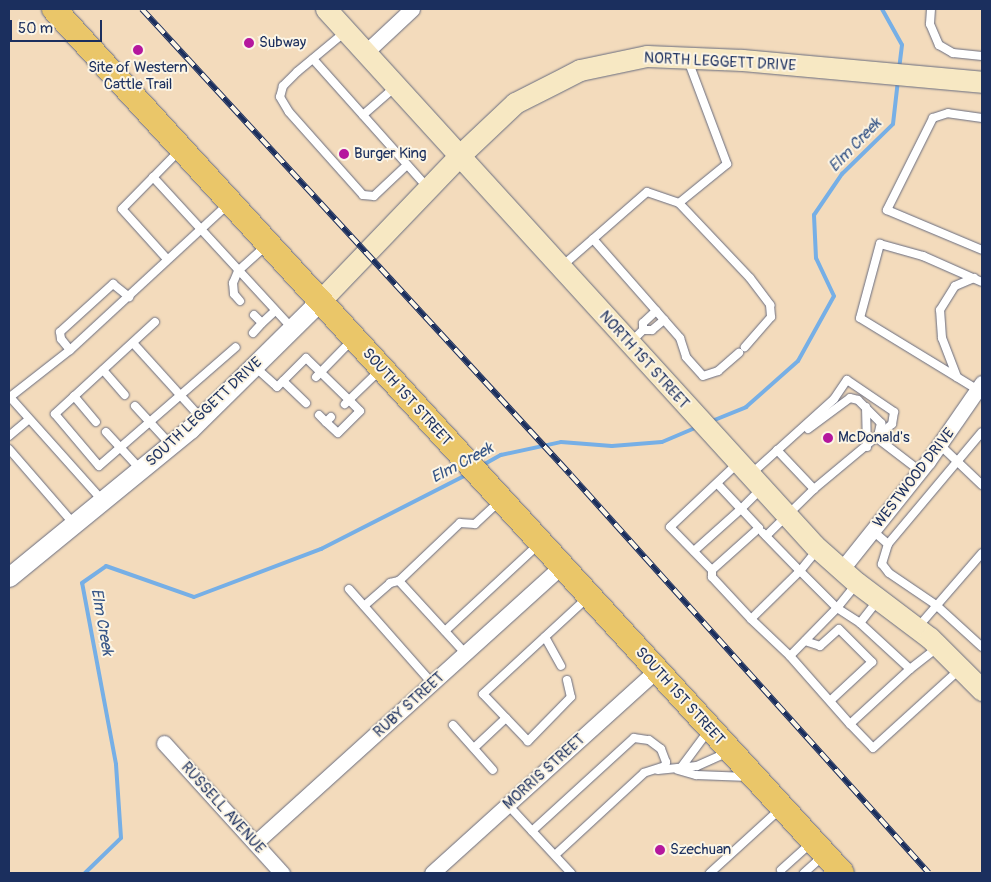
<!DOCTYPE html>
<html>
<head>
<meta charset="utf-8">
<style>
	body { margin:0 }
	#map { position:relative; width:991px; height:882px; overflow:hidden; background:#f3dbbc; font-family:Pangolin,sans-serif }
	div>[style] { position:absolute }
	.stream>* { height:4px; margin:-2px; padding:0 2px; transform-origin:2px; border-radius:2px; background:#76afe6 }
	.roads { filter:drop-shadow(0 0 1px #676b7f) drop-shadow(0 0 1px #676b7f) }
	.service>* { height:8px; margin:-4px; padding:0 4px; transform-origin:4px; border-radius:4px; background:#fff }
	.minor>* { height:15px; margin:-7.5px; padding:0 7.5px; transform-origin:7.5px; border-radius:7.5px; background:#fff }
	.tertiary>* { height:19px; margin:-9.5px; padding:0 9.5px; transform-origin:9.5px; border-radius:9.5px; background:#fff }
	.secondary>* { height:21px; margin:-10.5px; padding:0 10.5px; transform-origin:10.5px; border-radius:10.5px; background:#f7e8c3 }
	.primary>* { height:24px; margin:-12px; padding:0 12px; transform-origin:12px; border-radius:12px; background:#eac669 }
	.rail>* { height:5.5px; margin-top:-2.75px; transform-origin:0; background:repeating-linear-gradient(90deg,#fcf5e5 0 11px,#1b2f5e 0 22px); box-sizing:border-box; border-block:1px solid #1b2f5e }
	.dots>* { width:14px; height:14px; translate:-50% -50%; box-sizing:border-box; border:2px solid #fcf5e5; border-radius:50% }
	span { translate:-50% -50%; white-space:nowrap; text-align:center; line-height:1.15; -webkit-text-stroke:4px #fcf5e5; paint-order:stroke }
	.poi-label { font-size:15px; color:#1b2f5e }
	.left { translate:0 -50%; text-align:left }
	.street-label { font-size:15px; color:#1b2f5e }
	.water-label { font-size:16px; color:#365587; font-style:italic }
	.frame { position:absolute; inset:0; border:10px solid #1b2f5e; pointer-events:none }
	.scale { position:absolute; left:10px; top:20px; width:92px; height:22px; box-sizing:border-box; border:2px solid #1b2f5e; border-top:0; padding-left:6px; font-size:15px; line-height:18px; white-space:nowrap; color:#1b2f5e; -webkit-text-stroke:4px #fcf5e5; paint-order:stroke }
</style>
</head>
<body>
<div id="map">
	<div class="stream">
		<i style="left:882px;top:9px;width:41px;rotate:60.9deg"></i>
		<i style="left:902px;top:45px;width:24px;rotate:97deg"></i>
		<i style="left:712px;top:421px;width:37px;rotate:-22deg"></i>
		<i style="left:746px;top:407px;width:69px;rotate:-41.5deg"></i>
		<i style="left:798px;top:361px;width:74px;rotate:-61deg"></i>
		<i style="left:834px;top:296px;width:42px;rotate:-115.3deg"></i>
		<i style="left:816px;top:258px;width:43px;rotate:-92.7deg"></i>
		<i style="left:814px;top:215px;width:50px;rotate:-55.7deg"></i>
		<i style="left:842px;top:174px;width:71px;rotate:-44.4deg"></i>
		<i style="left:893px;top:124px;width:44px;rotate:-83.5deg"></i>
		<i style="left:481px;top:466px;width:23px;rotate:-29deg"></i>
		<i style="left:501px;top:455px;width:61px;rotate:-12.2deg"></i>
		<i style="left:561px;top:442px;width:51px;rotate:4.5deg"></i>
		<i style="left:612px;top:446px;width:50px;rotate:-4.6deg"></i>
		<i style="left:662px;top:442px;width:39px;rotate:-23deg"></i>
		<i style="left:85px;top:873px;width:50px;rotate:-44.2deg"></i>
		<i style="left:121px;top:838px;width:74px;rotate:-93.9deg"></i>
		<i style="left:116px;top:764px;width:184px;rotate:-100.6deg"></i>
		<i style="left:82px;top:583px;width:29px;rotate:-35deg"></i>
		<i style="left:106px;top:566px;width:93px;rotate:19.4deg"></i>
		<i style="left:194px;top:597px;width:136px;rotate:-20.7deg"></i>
		<i style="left:321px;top:549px;width:165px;rotate:-27deg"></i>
	</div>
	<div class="roads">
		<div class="service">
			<i style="left:931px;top:9px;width:15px;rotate:94deg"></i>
			<i style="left:930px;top:24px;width:23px;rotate:67deg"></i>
			<i style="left:939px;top:45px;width:16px;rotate:30deg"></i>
			<i style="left:953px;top:53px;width:29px;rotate:6deg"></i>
			<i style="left:345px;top:32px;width:62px;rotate:140.2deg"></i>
			<i style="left:297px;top:72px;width:20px;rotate:135deg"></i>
			<i style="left:283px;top:86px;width:11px;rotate:105deg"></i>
			<i style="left:280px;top:97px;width:17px;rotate:59deg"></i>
			<i style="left:289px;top:112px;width:111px;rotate:48.3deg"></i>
			<i style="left:363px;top:195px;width:11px;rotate:5deg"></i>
			<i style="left:374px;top:196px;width:45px;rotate:-43.2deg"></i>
			<i style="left:313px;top:59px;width:173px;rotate:48.3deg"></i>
			<i style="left:363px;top:115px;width:43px;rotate:-41.2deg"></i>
			<i style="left:982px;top:118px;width:34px;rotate:-172deg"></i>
			<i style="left:948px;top:113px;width:16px;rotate:162deg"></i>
			<i style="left:933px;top:118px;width:103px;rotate:116.6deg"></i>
			<i style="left:887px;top:210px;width:103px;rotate:22.8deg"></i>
			<i style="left:153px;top:177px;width:205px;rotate:47.4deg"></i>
			<i style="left:679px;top:203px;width:62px;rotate:-39.1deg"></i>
			<i style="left:727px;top:164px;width:111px;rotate:-110.6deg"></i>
			<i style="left:593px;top:239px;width:132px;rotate:48.7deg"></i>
			<i style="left:680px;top:338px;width:20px;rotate:72deg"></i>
			<i style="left:686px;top:357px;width:25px;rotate:48deg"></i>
			<i style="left:703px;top:376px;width:16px;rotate:-18deg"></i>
			<i style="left:718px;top:371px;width:28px;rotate:-41deg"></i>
			<i style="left:167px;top:259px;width:67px;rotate:-132deg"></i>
			<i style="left:122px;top:209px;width:83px;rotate:-45.5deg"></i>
			<i style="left:561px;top:267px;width:114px;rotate:-41.1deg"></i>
			<i style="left:647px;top:192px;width:34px;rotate:19deg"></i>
			<i style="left:679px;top:203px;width:103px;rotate:46.6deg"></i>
			<i style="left:750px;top:278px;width:34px;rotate:53deg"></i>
			<i style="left:770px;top:305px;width:12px;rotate:85deg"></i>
			<i style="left:771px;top:317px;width:40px;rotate:131deg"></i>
			<i style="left:240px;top:301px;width:9px;rotate:-131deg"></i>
			<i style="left:234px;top:294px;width:11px;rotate:-95deg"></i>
			<i style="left:233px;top:283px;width:13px;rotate:-67deg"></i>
			<i style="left:238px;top:271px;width:38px;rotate:-42deg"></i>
			<i style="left:254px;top:315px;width:11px;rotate:45deg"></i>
			<i style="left:262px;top:323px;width:18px;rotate:-43deg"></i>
			<i style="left:155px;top:322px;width:136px;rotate:137.4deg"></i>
			<i style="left:55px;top:414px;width:68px;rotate:49.8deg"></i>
			<i style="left:99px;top:466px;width:181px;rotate:-41deg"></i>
			<i style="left:643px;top:330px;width:9px"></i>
			<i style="left:652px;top:330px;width:16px;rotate:-40deg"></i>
			<i style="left:253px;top:333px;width:13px;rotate:-48deg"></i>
			<i style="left:632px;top:341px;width:16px;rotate:-45deg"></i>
			<i style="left:643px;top:330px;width:7px;rotate:-90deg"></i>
			<i style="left:643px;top:323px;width:18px;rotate:-43deg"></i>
			<i style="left:133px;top:343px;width:101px;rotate:47.8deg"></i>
			<i style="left:70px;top:350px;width:14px;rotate:-129deg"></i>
			<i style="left:61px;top:339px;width:7px;rotate:-98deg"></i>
			<i style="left:60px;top:332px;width:72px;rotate:-42.2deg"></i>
			<i style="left:113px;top:284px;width:21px;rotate:39deg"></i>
			<i style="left:254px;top:366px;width:31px;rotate:42deg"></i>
			<i style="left:277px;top:387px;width:41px;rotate:-45deg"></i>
			<i style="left:306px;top:358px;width:60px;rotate:44.3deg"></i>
			<i style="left:349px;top:400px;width:43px;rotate:-44.1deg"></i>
			<i style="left:103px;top:370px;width:33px;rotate:49deg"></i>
			<i style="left:316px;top:377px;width:52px;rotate:-45.8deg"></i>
			<i style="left:957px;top:377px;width:42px;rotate:-111deg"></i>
			<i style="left:942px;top:338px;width:28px;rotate:-94deg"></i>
			<i style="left:940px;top:310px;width:28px;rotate:-58deg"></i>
			<i style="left:955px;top:286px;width:21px;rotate:-23deg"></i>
			<i style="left:283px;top:381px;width:32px;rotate:44deg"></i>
			<i style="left:978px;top:390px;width:138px;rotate:-148.6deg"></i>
			<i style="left:860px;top:318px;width:77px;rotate:-74.9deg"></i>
			<i style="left:880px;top:244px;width:45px;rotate:15.6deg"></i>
			<i style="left:923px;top:256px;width:64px;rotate:23.8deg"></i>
			<i style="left:74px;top:396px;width:34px;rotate:50deg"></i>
			<i style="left:135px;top:406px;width:52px;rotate:47.4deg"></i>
			<i style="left:866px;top:407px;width:40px;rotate:88.6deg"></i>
			<i style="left:319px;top:415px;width:10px;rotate:45deg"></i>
			<i style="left:326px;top:422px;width:7px;rotate:-45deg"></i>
			<i style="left:326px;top:422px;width:16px;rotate:43deg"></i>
			<i style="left:338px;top:433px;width:31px;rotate:-45deg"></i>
			<i style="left:360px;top:411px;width:16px;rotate:-135deg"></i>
			<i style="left:349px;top:400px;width:6px;rotate:135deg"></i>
			<i style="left:808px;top:429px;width:52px;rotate:-36.4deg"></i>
			<i style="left:850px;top:398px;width:8px;rotate:14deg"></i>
			<i style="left:858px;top:400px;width:33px;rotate:45deg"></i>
			<i style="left:881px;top:423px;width:13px;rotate:103deg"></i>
			<i style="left:106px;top:432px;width:50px;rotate:47.4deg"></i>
			<i style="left:9px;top:436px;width:26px;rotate:-40deg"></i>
			<i style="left:877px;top:438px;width:54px;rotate:37.5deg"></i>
			<i style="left:940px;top:445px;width:58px;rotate:43.6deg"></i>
			<i style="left:9px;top:449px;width:98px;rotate:49.1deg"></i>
			<i style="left:777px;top:450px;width:54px;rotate:46.5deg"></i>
			<i style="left:738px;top:463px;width:93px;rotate:136.7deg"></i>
			<i style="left:670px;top:527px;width:60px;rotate:45.7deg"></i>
			<i style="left:712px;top:570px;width:63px;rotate:-41.8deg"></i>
			<i style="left:759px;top:528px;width:26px;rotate:-133deg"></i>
			<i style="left:741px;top:509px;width:28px;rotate:-45deg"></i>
			<i style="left:751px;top:474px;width:112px;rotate:-42.1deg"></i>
			<i style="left:834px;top:399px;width:23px;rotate:-56deg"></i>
			<i style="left:847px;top:380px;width:57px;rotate:34.2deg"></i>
			<i style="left:894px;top:412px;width:12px;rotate:99deg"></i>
			<i style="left:892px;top:424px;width:102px;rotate:140.2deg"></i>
			<i style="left:814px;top:489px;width:67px;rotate:135.6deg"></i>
			<i style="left:102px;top:500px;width:138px;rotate:-131.8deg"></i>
			<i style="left:10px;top:397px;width:76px;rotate:-38.1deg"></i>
			<i style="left:70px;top:350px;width:215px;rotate:-42.7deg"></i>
			<i style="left:873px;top:531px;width:20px;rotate:41deg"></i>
			<i style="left:888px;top:544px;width:146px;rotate:-50deg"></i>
			<i style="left:763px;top:533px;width:53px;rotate:45.8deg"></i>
			<i style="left:800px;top:571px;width:28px;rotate:-51deg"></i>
			<i style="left:888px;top:544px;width:21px;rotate:107deg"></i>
			<i style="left:882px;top:564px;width:11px;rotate:52deg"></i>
			<i style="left:889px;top:573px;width:57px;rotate:34.2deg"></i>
			<i style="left:936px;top:605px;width:62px;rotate:42.4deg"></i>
			<i style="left:694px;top:551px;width:63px;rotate:-41.8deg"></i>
			<i style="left:741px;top:509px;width:35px;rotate:-133deg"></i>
			<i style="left:712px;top:570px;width:7px;rotate:90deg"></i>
			<i style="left:712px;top:577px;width:57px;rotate:47.1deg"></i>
			<i style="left:751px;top:619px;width:69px;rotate:-44.4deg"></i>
			<i style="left:800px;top:571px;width:52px;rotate:45deg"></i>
			<i style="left:837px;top:608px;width:32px;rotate:-51deg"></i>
			<i style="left:349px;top:589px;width:125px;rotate:48.6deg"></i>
			<i style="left:364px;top:606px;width:35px;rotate:-41deg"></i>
			<i style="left:390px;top:583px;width:9px;rotate:-13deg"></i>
			<i style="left:751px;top:619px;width:54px;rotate:43.5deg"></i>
			<i style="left:790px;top:656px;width:67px;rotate:-45.6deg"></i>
			<i style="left:837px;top:608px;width:27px;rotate:33deg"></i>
			<i style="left:860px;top:623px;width:28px;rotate:-52deg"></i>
			<i style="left:860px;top:623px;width:68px;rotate:42.6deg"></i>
			<i style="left:910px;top:669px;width:36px;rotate:-38deg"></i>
			<i style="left:918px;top:627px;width:98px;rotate:-49.1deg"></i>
			<i style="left:445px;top:631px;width:128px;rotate:-42.8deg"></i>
			<i style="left:545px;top:637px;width:33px;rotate:61deg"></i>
			<i style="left:805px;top:641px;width:16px;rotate:18deg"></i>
			<i style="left:820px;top:646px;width:25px;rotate:-42deg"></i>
			<i style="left:839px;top:629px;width:47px;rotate:45deg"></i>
			<i style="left:872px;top:662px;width:57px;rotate:137.1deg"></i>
			<i style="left:465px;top:653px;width:98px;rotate:-132.5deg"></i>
			<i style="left:399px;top:581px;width:84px;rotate:-43.6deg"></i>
			<i style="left:460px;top:523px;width:15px;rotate:4deg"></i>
			<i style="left:475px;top:524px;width:34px;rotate:-43deg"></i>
			<i style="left:790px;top:656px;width:91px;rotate:48.6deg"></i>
			<i style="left:850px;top:724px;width:81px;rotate:-42.5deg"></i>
			<i style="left:567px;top:680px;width:17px;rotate:77deg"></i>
			<i style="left:571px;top:697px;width:62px;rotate:134.3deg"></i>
			<i style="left:528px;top:741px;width:65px;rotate:-133.8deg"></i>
			<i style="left:483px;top:694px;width:142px;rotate:-42.7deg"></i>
			<i style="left:850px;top:724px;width:33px;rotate:46deg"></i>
			<i style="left:873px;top:748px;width:116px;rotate:-42.2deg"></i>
			<i style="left:453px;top:725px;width:60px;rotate:48.4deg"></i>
			<i style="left:474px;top:748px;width:44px;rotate:-43.2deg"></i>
			<i style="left:680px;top:769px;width:49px;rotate:-53.4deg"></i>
			<i style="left:658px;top:770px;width:39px;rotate:-6deg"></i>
			<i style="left:697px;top:766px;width:34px;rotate:-24deg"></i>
			<i style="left:678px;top:770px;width:19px;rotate:16deg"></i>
			<i style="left:696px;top:775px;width:52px;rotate:2.2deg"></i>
			<i style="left:508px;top:805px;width:93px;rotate:47.2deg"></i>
			<i style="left:532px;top:831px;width:138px;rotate:-42.4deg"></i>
			<i style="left:634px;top:738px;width:15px;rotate:8deg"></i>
			<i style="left:649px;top:740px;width:15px;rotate:37deg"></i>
			<i style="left:661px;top:749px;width:14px;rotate:69deg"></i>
			<i style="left:666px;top:762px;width:4px;rotate:104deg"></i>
			<i style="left:665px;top:766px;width:22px;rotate:162deg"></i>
			<i style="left:644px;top:773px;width:121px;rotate:137.3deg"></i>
			<i style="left:781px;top:870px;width:40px;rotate:-42deg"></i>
			<i style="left:710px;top:873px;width:95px;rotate:-42.4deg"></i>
			<i style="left:804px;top:873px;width:25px;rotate:-42deg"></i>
		</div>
		<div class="minor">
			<i style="left:366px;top:52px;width:63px;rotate:-43.1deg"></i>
			<i style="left:841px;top:570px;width:139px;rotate:-51.4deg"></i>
			<i style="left:928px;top:461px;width:95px;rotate:-55.3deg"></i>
			<i style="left:164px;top:743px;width:176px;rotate:47.8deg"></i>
			<i style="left:255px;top:843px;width:413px;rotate:-42.1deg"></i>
			<i style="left:432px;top:873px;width:303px;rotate:-42.1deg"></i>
		</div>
		<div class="tertiary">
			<i style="left:9px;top:577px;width:234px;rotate:-39.3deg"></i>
			<i style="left:190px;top:429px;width:181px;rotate:-44.6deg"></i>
		</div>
		<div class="secondary">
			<i style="left:326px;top:9px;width:725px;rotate:47.68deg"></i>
			<i style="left:814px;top:545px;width:57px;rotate:41.5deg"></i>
			<i style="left:857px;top:583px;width:91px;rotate:37deg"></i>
			<i style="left:930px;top:638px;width:74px;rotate:45deg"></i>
			<i style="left:319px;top:302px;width:202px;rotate:-46.2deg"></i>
			<i style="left:459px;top:156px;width:77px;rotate:-43.4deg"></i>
			<i style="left:515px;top:103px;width:73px;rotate:-26.9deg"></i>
			<i style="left:580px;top:70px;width:68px;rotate:-11.8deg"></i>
			<i style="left:647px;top:56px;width:95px;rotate:2.4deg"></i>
			<i style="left:742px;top:60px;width:241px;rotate:5.2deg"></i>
		</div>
		<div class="primary">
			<i style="left:54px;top:9px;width:1169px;rotate:47.63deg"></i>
		</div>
	</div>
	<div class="rail">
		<i style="left:142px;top:9px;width:633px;rotate:47.37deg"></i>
		<i style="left:571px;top:475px;width:535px;rotate:48.03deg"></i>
	</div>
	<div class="dots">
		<i style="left:249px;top:43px;background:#b5179e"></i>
		<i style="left:138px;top:50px;background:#b5179e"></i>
		<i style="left:344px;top:154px;background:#b5179e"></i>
		<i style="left:828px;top:438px;background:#b5179e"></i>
		<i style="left:660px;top:850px;background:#b5179e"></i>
	</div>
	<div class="poi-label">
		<span class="left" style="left:259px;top:43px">Subway</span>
		<span style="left:138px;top:76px">Site of Western<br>Cattle Trail</span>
		<span class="left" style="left:354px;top:154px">Burger King</span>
		<span class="left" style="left:838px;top:438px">McDonald's</span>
		<span class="left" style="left:670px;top:850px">Szechuan</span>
	</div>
	<div class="street-label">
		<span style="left:720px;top:62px;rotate:3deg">NORTH LEGGETT DRIVE</span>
		<span style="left:644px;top:360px;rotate:48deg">NORTH 1ST STREET</span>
		<span style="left:407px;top:397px;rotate:48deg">SOUTH 1ST STREET</span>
		<span style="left:204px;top:412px;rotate:-43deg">SOUTH LEGGETT DRIVE</span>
		<span style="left:914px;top:478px;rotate:-52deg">WESTWOOD DRIVE</span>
		<span style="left:680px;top:696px;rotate:48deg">SOUTH 1ST STREET</span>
		<span style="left:409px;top:705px;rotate:-42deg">RUBY STREET</span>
		<span style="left:544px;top:772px;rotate:-42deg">MORRIS STREET</span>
		<span style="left:223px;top:808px;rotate:48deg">RUSSELL AVENUE</span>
	</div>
	<div class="water-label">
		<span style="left:855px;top:145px;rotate:-46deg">Elm Creek</span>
		<span style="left:462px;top:463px;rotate:-28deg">Elm Creek</span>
		<span style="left:102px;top:622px;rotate:80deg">Elm Creek</span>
	</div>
	<div class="frame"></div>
	<div class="scale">50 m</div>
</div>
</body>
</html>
